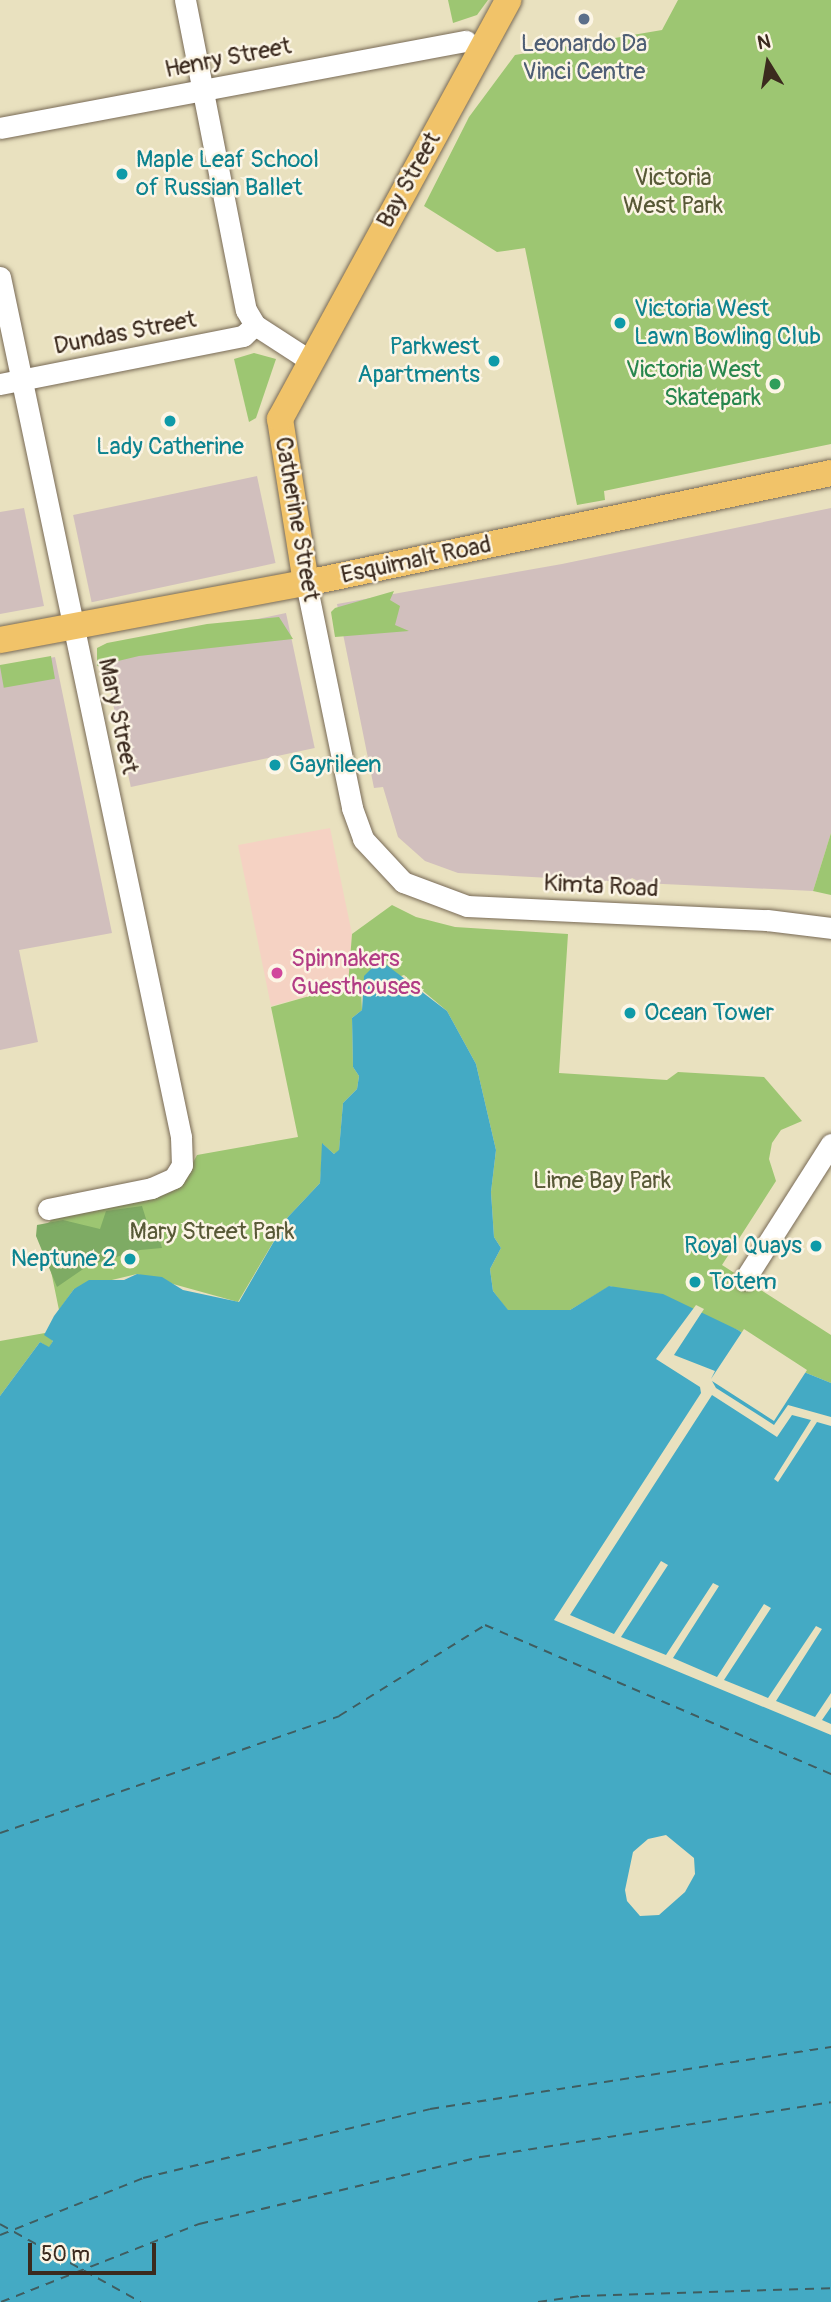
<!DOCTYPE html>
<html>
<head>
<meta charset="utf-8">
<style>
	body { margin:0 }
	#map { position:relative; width:831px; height:2302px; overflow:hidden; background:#e9e1bf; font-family:Pangolin,sans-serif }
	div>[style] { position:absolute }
	.built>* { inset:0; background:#f5d2c3 }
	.industrial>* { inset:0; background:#d1bfbd; transform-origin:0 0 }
	.green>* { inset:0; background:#9dc672; transform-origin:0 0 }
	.forest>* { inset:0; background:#7eab64 }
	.water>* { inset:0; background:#44aac4 }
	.pier>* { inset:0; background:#e9e1bf }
	.ferry>* { height:2px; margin-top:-1px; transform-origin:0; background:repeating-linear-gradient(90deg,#3f5d60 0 9px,transparent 0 16px) }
	.roads { filter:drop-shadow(0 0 2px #786a56) drop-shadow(0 0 2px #786a56) }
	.minor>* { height:21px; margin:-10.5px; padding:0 10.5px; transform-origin:10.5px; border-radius:10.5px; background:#fff }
	.major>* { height:26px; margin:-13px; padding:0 13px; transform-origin:13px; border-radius:13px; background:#f1c369 }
	.dots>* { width:19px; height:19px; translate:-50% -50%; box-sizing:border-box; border:4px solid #fcf5e5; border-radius:50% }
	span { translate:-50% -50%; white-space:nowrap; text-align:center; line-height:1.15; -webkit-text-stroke:5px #fcf5e5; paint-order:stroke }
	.service-label { font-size:24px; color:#4e5e75 }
	.street-label { font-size:24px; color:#3b2a1e }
	.culture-label { font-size:24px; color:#0d838f }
	.left { translate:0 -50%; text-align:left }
	.right { translate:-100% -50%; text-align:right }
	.park-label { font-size:24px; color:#585937 }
	.leisure-label { font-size:24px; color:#27864d }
	.hotel-label { font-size:24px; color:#b23c85 }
	.north { position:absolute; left:733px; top:28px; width:70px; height:70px; -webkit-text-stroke:5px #fcf5e5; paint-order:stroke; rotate:349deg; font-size:19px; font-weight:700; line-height:28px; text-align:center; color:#3b2a1e }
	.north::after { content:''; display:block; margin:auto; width:24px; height:32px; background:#3b2a1e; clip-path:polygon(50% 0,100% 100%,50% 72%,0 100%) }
	.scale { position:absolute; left:28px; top:2243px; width:128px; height:32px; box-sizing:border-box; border:4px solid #3b2a1e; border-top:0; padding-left:9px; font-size:21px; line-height:24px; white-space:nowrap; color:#3b2a1e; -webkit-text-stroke:5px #fcf5e5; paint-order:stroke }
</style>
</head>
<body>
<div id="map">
	<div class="built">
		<i style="clip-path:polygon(330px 828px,352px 934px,348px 985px,271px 1006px,238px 845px)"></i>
	</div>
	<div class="industrial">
		<i style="left:257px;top:476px;width:89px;height:188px;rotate:78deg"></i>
		<i style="clip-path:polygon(24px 508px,44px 606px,0 614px,0 512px)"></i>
		<i style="clip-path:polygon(831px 508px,831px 833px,813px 891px,642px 883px,632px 878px,627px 882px,458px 873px,425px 861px,398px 837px,383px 787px,374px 788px,337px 604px,562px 564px)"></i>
		<i style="left:286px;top:613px;width:138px;height:188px;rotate:78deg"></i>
		<i style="clip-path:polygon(55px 657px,112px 933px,19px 950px,38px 1042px,0 1050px,0 667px)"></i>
	</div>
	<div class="green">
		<i style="clip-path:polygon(448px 0,488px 0,477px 15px,453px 23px)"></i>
		<i style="clip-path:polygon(678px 0,831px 0,831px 444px,604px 491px,605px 500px,577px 505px,525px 248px,497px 252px,424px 206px,469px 117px,515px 55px,662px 30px)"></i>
		<i style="clip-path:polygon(254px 353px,276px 359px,256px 418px,249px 422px,234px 359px)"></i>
		<i style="clip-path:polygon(394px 591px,390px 600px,400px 606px,395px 625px,409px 631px,335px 637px,331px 612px,335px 608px)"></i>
		<i style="clip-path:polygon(279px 617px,293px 639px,139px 656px,97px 666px,97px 648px,107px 643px,207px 624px)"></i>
		<i style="left:51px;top:656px;width:23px;height:52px;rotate:80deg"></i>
		<i style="clip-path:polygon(831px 833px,831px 895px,813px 891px)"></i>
		<i style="clip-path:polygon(392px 905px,416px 917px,455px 927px,568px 934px,559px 1073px,667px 1080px,678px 1072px,764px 1077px,802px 1121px,781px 1130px,772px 1143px,769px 1159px,776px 1181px,722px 1265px,831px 1335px,831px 1383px,794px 1368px,738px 1330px,610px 1286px,570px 1310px,508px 1311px,493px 1291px,490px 1269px,501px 1248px,494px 1237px,491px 1192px,496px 1150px,476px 1064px,447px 1011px,404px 975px,361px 990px,362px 1010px,352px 1018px,353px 1067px,359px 1076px,357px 1089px,343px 1103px,339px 1151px,334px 1154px,323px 1144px,320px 1183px,288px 1217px,238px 1302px,137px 1274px,74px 1289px,59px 1310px,44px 1237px,48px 1223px,59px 1214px,189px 1170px,197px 1155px,298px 1137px,271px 1007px,348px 985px,352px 934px)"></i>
		<i style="clip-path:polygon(45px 1333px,53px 1341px,49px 1348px,40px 1342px,0 1396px,0 1341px)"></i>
	</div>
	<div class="forest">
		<i style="clip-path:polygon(142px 1206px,151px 1235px,159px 1236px,162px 1248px,140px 1250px,89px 1265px,57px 1287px,36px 1236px,37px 1225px,63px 1220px,100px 1229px,106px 1211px)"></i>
	</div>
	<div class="water">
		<i style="clip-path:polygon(evenodd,380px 960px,447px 1011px,476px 1064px,496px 1150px,491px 1192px,494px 1237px,501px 1248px,490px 1269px,493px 1291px,508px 1310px,570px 1310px,609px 1286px,663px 1294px,738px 1330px,794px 1368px,831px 1383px,831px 2302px,0 2302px,0 1396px,40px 1342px,49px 1347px,53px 1341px,44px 1335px,54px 1316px,74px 1289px,89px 1280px,124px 1280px,137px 1274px,162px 1277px,183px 1290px,239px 1302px,288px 1217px,320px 1183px,322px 1143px,334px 1154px,339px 1150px,343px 1103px,357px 1089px,359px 1076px,353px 1067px,352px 1018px,362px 1010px,364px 976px,380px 960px,666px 1835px,694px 1858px,695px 1874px,685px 1892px,659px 1915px,640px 1916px,627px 1901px,625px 1890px,633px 1852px,648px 1839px,666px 1835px)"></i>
	</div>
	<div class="pier">
		<i style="clip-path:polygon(696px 1305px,704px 1309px,674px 1355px,715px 1371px,711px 1379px,744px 1329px,807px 1370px,774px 1421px,712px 1381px,716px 1388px,774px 1425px,788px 1405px,831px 1417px,831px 1426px,817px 1422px,778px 1482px,774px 1479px,811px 1420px,792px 1415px,777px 1437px,712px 1395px,570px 1615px,614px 1634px,661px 1561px,668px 1565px,621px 1637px,666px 1655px,713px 1583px,719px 1586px,673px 1658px,717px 1677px,764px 1604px,771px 1608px,724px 1680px,768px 1698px,816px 1626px,822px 1629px,776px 1701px,815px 1717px,831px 1693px,831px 1707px,822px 1720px,831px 1724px,831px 1735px,554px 1620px,701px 1393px,700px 1387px,656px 1359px)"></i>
	</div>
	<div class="ferry">
		<i style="left:0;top:1833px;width:359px;rotate:-19deg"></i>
		<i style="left:339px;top:1716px;width:172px;rotate:-31.9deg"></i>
		<i style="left:485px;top:1625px;width:377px;rotate:23.3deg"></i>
		<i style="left:0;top:2224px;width:161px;rotate:29deg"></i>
		<i style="left:0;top:2235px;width:154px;rotate:-21.7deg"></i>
		<i style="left:143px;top:2178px;width:295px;rotate:-13.5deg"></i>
		<i style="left:430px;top:2109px;width:406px;rotate:-8.8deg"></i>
		<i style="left:1px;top:2302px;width:213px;rotate:-21.5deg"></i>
		<i style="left:199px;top:2224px;width:290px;rotate:-13.4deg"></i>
		<i style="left:481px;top:2157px;width:354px;rotate:-8.9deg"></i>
		<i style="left:538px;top:2302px;width:43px;rotate:-7.9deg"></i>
		<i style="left:581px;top:2296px;width:250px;rotate:-1.8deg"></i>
	</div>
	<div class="roads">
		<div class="minor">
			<i style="left:185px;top:0;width:316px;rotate:78.9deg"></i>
			<i style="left:246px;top:310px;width:17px;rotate:59deg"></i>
			<i style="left:255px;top:325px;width:64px;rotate:32.9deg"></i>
			<i style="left:0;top:128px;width:474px;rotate:-10.6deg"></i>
			<i style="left:0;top:277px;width:879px;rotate:78.11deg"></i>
			<i style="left:181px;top:1137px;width:28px;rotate:88deg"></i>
			<i style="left:182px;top:1165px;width:15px;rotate:122deg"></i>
			<i style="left:174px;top:1178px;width:24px;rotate:156deg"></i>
			<i style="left:152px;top:1188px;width:106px;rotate:168.6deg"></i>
			<i style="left:0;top:384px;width:248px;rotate:-11.2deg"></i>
			<i style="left:243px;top:336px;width:16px;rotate:-43deg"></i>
			<i style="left:306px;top:583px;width:230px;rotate:78.4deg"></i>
			<i style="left:352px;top:808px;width:33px;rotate:70deg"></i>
			<i style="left:363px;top:839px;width:59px;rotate:47.1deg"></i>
			<i style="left:403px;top:882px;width:68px;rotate:20.6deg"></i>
			<i style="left:467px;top:906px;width:300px;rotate:2.7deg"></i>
			<i style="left:767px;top:920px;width:64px;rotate:7.1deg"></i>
			<i style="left:745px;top:1279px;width:160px;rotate:-57.5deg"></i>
		</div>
		<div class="major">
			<i style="left:306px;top:583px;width:166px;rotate:-99deg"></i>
			<i style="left:280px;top:419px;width:477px;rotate:-61.4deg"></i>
			<i style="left:0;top:640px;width:321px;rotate:-10.6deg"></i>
			<i style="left:316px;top:581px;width:526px;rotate:-11.84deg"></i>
		</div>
	</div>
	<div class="dots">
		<i style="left:584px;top:19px;background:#5c6f8a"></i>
		<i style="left:122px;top:174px;background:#0f9aa8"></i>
		<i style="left:620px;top:323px;background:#0f9aa8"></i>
		<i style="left:494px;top:361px;background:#0f9aa8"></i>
		<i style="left:775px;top:384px;background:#2e9e5b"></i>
		<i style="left:170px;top:421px;background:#0f9aa8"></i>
		<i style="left:275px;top:765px;background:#0f9aa8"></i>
		<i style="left:277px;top:973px;background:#d1479c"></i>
		<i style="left:630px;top:1013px;background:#0f9aa8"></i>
		<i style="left:816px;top:1246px;background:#0f9aa8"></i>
		<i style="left:130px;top:1259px;background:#0f9aa8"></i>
		<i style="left:695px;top:1282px;background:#0f9aa8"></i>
	</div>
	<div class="service-label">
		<span style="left:584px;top:58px">Leonardo Da<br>Vinci Centre</span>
	</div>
	<div class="street-label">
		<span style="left:228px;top:58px;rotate:-11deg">Henry Street</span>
		<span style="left:409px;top:180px;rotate:-61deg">Bay Street</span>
		<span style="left:125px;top:333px;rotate:-11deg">Dundas Street</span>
		<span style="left:297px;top:519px;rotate:80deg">Catherine Street</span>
		<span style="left:416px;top:560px;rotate:-12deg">Esquimalt Road</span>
		<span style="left:118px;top:716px;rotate:78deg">Mary Street</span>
		<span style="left:601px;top:886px;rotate:3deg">Kimta Road</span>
	</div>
	<div class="culture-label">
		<span class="left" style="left:136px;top:174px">Maple Leaf School<br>of Russian Ballet</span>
		<span class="left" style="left:634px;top:323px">Victoria West<br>Lawn Bowling Club</span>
		<span class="right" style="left:480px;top:361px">Parkwest<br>Apartments</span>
		<span style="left:170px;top:447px">Lady Catherine</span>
		<span class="left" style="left:289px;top:765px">Gayrileen</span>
		<span class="left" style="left:644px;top:1013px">Ocean Tower</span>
		<span class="right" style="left:802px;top:1246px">Royal Quays</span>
		<span class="right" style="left:116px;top:1259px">Neptune 2</span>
		<span class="left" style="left:709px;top:1282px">Totem</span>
	</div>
	<div class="park-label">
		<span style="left:673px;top:192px">Victoria<br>West Park</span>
		<span style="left:602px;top:1181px">Lime Bay Park</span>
		<span style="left:212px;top:1232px">Mary Street Park</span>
	</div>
	<div class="leisure-label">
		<span class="right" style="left:761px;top:384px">Victoria West<br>Skatepark</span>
	</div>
	<div class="hotel-label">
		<span class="left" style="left:291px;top:973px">Spinnakers<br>Guesthouses</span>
	</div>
	<div class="north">N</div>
	<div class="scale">50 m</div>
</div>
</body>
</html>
